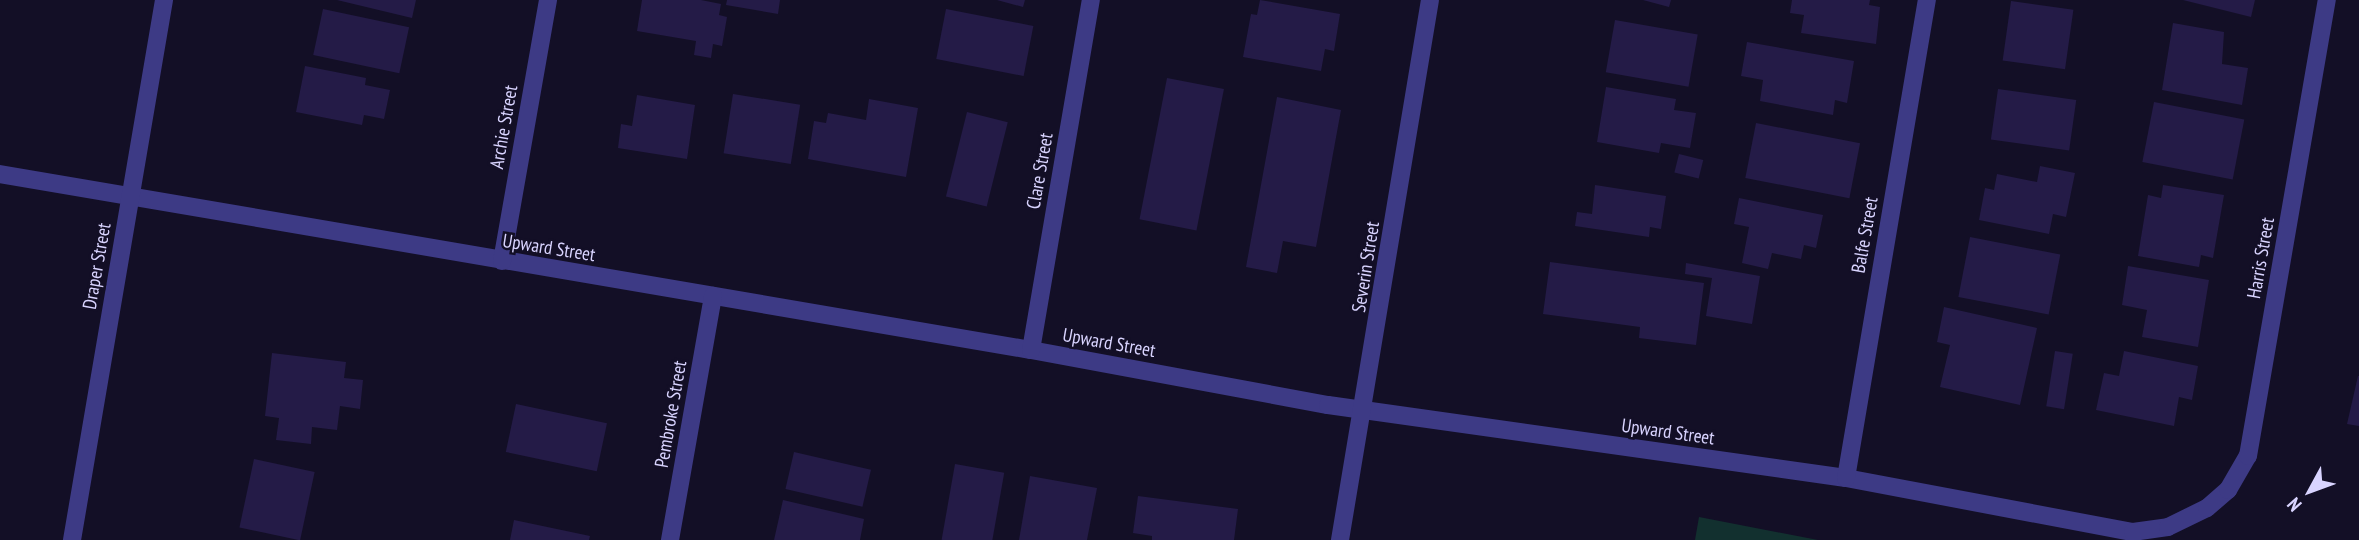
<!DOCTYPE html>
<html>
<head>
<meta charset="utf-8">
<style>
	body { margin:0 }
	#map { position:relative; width:2359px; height:540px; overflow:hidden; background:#130f26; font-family:"PT Sans Narrow",sans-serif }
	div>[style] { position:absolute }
	.green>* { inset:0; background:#12302f }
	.building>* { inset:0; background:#241b47; transform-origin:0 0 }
	.minor>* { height:18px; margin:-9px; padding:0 9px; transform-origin:9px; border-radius:9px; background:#3d3a85 }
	span { translate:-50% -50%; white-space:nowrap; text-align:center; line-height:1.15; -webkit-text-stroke:5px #130f26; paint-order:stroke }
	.street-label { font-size:19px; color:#d9d4ff }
	.north { position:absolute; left:2275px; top:456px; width:70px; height:70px; -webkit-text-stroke:5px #130f26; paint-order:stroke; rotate:229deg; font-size:19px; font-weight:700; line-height:28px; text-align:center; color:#d9d4ff }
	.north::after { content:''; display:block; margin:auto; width:24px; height:32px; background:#d9d4ff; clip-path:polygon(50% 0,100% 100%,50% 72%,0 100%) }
</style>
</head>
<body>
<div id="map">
	<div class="green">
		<i style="clip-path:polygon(1699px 517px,1818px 540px,1695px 540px)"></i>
	</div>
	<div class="building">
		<i style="clip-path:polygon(337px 0,416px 0,412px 18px)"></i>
		<i style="clip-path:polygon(642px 0,701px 0,721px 4px,719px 15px,727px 17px,722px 46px,713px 44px,711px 58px,694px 55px,696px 41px,637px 31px)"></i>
		<i style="clip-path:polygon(727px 0,780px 0,778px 14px,726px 5px)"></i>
		<i style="clip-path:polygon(997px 0,1025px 0,1023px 7px)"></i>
		<i style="clip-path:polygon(1260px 0,1340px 14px,1334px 51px,1325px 49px,1321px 71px,1243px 57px,1251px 14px,1257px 15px)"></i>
		<i style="clip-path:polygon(1643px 0,1671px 0,1669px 7px)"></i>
		<i style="clip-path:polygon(1792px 0,1870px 0,1869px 5px,1880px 7px,1876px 44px,1801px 33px,1804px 15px,1790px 13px)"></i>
		<i style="clip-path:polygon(2183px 0,2255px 0,2251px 17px)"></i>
		<i style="left:2011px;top:1px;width:63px;height:60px;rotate:8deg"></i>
		<i style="left:323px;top:9px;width:88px;height:47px;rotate:12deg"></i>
		<i style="left:946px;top:9px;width:89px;height:51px;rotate:11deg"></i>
		<i style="left:1615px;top:20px;width:84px;height:53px;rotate:10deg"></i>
		<i style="clip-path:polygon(2173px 23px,2224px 32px,2222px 64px,2248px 68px,2242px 105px,2162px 90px)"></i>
		<i style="clip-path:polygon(1747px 42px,1854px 61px,1847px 103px,1835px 100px,1833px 115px,1760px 101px,1763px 80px,1741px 76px)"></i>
		<i style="clip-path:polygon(305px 66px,366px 78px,365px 85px,390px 90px,384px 119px,364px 115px,362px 125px,296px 112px)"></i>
		<i style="left:1167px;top:78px;width:58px;height:144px;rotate:11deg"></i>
		<i style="clip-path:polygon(1606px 87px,1676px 99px,1674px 110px,1696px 113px,1690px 148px,1661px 143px,1659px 153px,1597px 142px)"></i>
		<i style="left:1998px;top:89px;width:79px;height:51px;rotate:8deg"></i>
		<i style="left:733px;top:94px;width:68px;height:60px;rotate:9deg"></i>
		<i style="clip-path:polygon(637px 95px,695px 105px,687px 159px,618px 148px,621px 124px,632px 126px)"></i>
		<i style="clip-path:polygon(1277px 97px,1341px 110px,1316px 247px,1283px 241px,1277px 273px,1246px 267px)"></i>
		<i style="clip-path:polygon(869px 99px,918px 108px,906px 177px,808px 159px,814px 121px,826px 123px,828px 113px,866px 120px)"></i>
		<i style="left:2154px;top:102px;width:92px;height:61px;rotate:11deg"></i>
		<i style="left:967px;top:112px;width:42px;height:87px;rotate:14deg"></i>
		<i style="left:1756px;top:123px;width:106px;height:56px;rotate:11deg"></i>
		<i style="left:1679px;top:154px;width:25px;height:19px;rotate:14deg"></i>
		<i style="clip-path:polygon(2040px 166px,2075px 173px,2066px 217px,2053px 214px,2049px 234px,1979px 220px,1985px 188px,1994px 190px,1997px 174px,2037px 182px)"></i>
		<i style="clip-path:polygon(1595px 185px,1666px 196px,1661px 229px,1650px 227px,1649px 237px,1575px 226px,1577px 212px,1592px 214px)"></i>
		<i style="clip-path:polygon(2163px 185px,2224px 195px,2213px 258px,2201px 255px,2199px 267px,2138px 256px,2148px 195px,2161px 198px)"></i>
		<i style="clip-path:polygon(1739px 198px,1823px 215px,1816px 248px,1804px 245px,1801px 259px,1772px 253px,1768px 269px,1742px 263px,1749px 227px,1734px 224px)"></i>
		<i style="left:1970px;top:237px;width:92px;height:61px;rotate:11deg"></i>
		<i style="clip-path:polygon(1550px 262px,1704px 283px,1696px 345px,1639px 338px,1640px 327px,1543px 314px)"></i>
		<i style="clip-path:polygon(1686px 263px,1760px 276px,1752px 324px,1706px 316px,1712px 278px,1685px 274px)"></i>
		<i style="clip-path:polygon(2128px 266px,2209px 280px,2198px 347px,2142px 337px,2147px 310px,2122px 305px)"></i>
		<i style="clip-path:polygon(1944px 307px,2037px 328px,2020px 405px,1940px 387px,1950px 345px,1937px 342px)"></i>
		<i style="left:2055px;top:351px;width:18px;height:56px;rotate:9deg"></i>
		<i style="clip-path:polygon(2124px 351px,2198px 366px,2192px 400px,2179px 397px,2174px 426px,2096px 410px,2104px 373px,2119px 376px)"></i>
		<i style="clip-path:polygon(272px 353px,346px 362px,344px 378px,363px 380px,360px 409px,340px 406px,337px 430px,312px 427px,311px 444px,276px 440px,279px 418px,265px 416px)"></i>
		<i style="clip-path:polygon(2358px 376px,2359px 376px,2359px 426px,2347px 424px)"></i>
		<i style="left:516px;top:404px;width:93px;height:49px;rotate:12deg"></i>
		<i style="left:794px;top:452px;width:79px;height:38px;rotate:13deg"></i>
		<i style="left:254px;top:459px;width:62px;height:70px;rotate:12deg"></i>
		<i style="left:955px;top:464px;width:50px;height:77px;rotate:10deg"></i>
		<i style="clip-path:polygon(1030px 476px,1097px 488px,1087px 540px,1019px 540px)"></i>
		<i style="clip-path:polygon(1138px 496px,1238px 509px,1234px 540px,1152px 540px,1152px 536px,1133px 533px)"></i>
		<i style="clip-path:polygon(783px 500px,864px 519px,860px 540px,774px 540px)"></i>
		<i style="clip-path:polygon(514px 520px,590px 536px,589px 540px,510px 540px)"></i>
	</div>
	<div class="minor">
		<i style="left:0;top:174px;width:1046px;rotate:9.69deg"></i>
		<i style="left:1031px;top:350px;width:302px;rotate:10.5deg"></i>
		<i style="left:1328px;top:405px;width:523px;rotate:8.02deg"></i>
		<i style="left:1846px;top:478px;width:292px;rotate:10.7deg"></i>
		<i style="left:2133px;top:532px;width:35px;rotate:-8deg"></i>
		<i style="left:2168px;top:527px;width:43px;rotate:-26deg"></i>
		<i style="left:2207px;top:508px;width:28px;rotate:-41deg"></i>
		<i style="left:2228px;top:490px;width:39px;rotate:-60deg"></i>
		<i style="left:2248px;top:456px;width:463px;rotate:-80.2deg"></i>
		<i style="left:502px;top:261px;width:265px;rotate:-80deg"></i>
		<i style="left:1031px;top:350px;width:355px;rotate:-80.3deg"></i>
		<i style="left:1846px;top:478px;width:485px;rotate:-80.4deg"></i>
		<i style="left:72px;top:540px;width:548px;rotate:-80.33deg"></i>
		<i style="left:670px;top:540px;width:248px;rotate:-80deg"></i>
		<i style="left:1340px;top:540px;width:547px;rotate:-80.54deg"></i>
	</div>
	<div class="street-label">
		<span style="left:504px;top:127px;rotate:-80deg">Archie Street</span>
		<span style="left:1040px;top:171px;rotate:-80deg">Clare Street</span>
		<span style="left:1865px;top:235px;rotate:-80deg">Balfe Street</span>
		<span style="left:549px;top:248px;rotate:9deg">Upward Street</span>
		<span style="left:2261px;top:258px;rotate:-80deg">Harris Street</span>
		<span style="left:97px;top:266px;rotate:-80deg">Draper Street</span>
		<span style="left:1366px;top:267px;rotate:-81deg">Severin Street</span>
		<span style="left:1109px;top:343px;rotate:10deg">Upward Street</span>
		<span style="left:671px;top:414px;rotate:-80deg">Pembroke Street</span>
		<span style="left:1668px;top:432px;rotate:8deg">Upward Street</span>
	</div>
	<div class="north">N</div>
</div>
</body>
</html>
